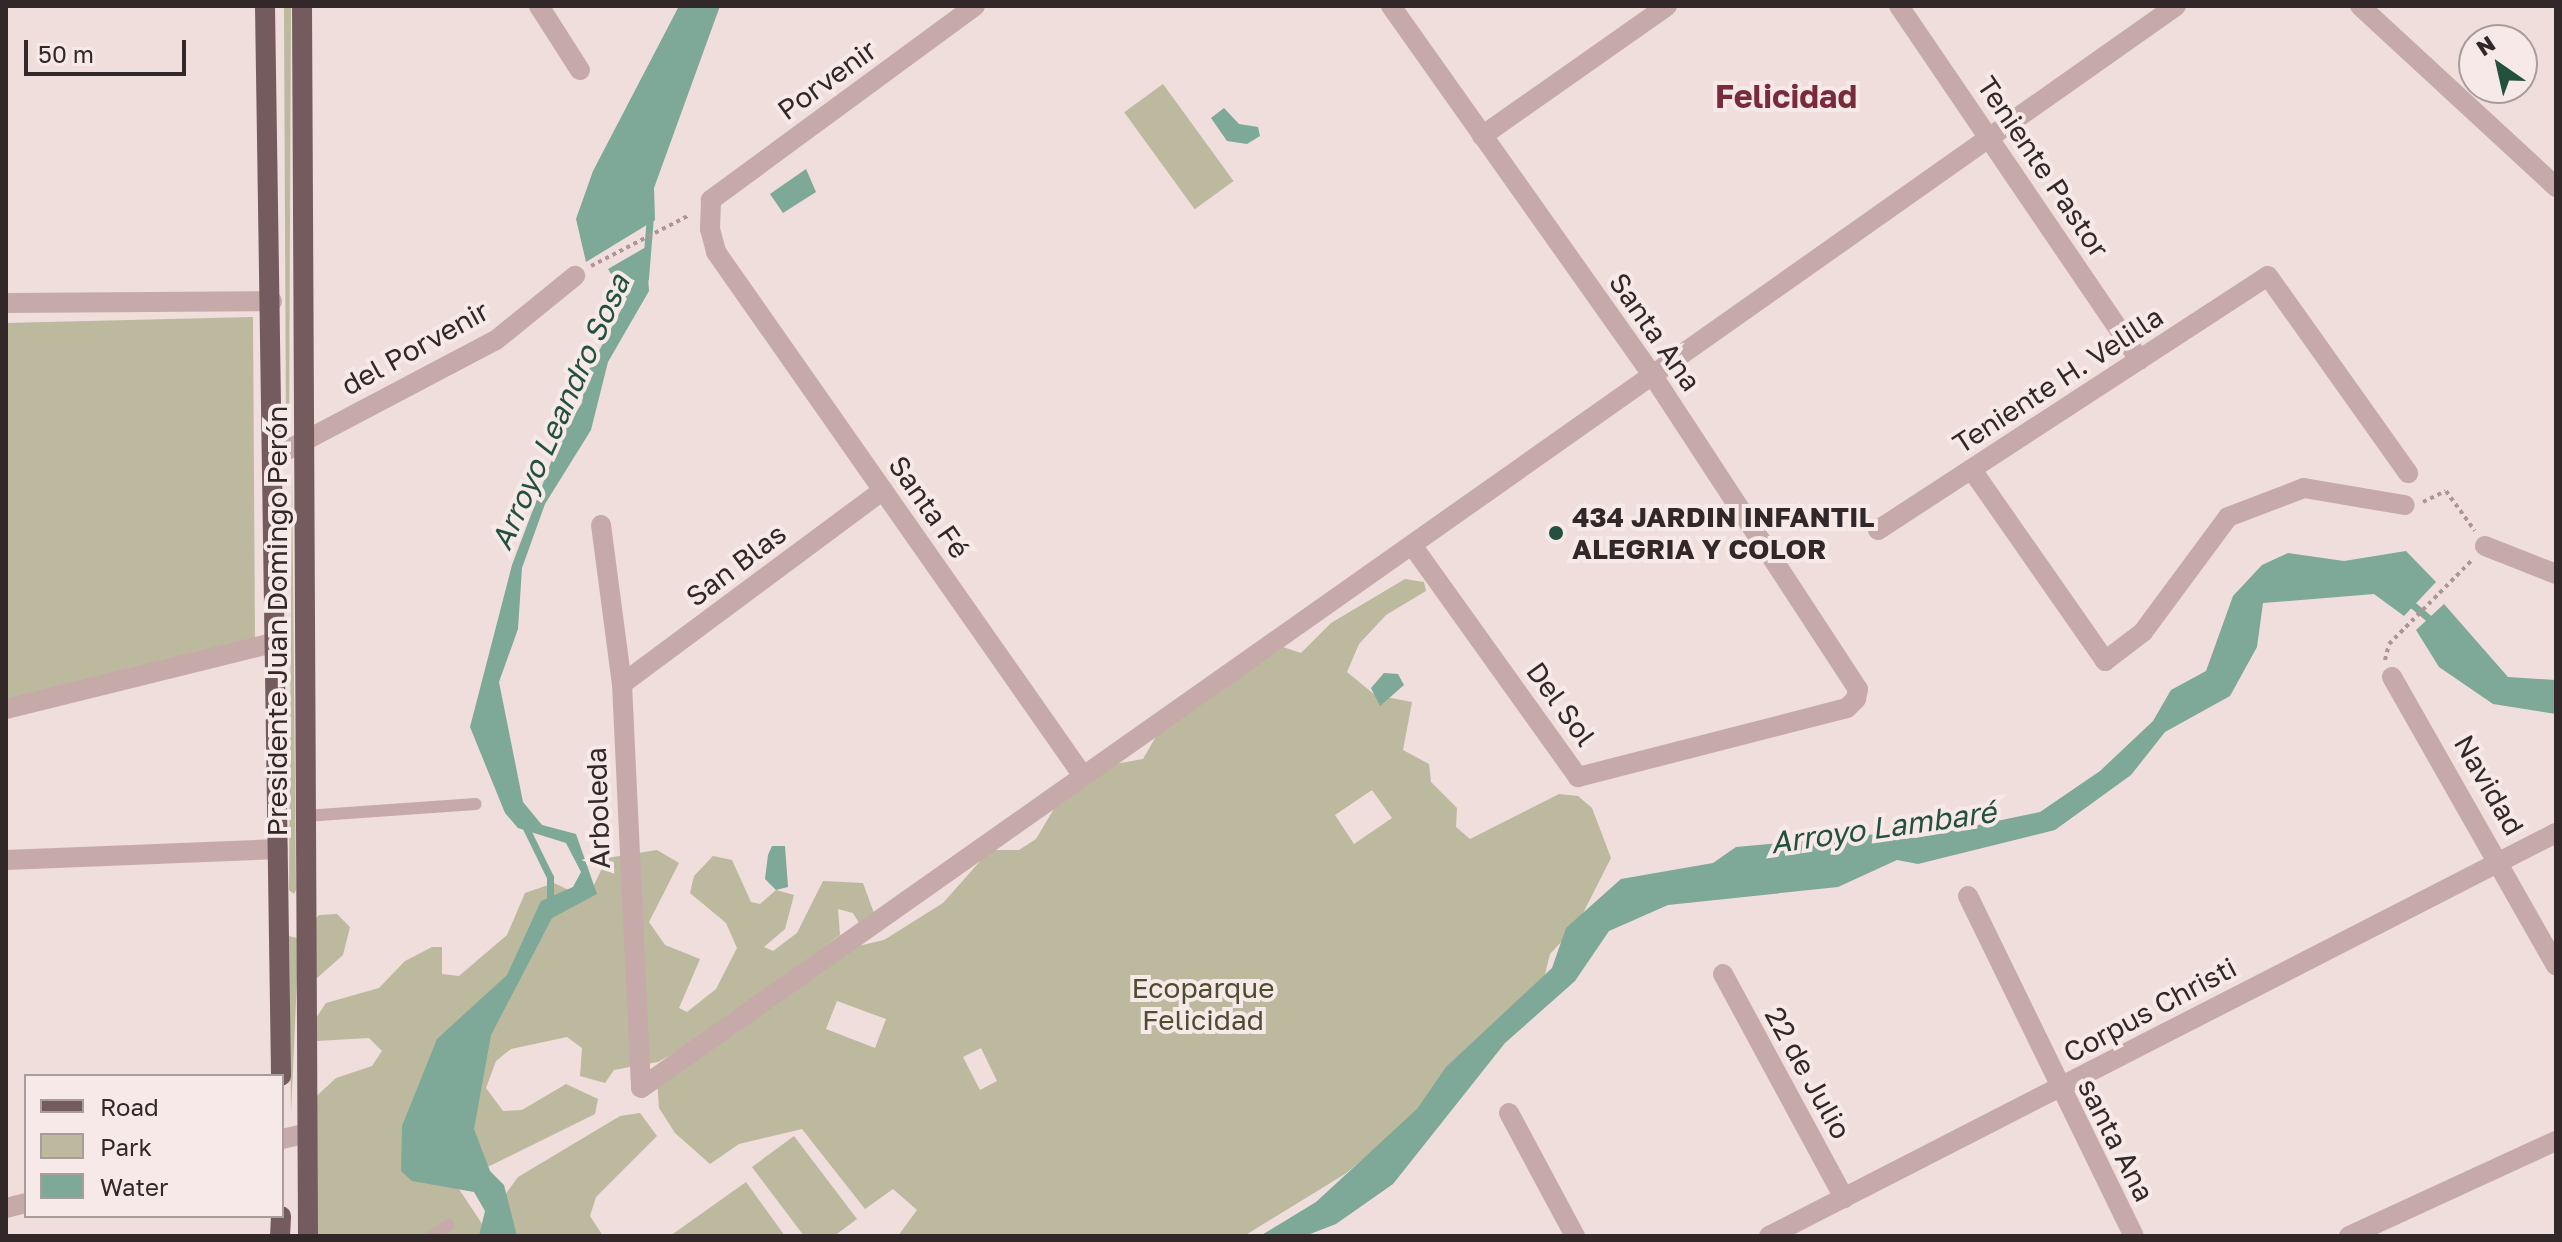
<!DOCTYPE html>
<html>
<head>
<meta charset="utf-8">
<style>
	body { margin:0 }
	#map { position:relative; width:2562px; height:1242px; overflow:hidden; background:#efdedc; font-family:"Golos Text",sans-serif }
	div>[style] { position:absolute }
	.green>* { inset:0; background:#bcb99e; transform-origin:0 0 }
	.water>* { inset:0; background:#7ea898 }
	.stream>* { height:7px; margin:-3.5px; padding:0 3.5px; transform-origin:3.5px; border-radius:3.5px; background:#7ea898 }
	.path>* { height:4px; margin-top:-2px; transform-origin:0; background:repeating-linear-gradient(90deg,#b19494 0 4px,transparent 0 8px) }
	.service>* { height:12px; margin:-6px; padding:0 6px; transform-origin:6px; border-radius:6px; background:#c5aaa9 }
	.minor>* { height:20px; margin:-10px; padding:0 10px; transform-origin:10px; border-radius:10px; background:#c5aaa9 }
	.tertiary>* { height:20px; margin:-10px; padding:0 10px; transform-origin:10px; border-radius:10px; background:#c5aaa9 }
	.primary>* { height:20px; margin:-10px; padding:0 10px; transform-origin:10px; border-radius:10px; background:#745b5d }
	.dots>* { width:22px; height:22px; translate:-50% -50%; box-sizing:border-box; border:4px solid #f7e9e8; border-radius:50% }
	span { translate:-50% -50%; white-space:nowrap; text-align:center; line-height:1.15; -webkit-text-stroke:8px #f7e9e8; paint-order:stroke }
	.street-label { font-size:28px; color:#332829 }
	.poi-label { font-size:28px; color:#332829; font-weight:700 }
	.left { translate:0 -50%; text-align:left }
	.park-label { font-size:28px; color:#4f4d2f }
	.water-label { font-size:30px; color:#23503f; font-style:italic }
	.quarter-label { font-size:32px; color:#792b3a; font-weight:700 }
	.frame { position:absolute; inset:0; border:8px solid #332829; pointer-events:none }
	.legend { position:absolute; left:24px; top:1074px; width:260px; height:144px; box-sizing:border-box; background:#f7e9e8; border:2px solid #a99c9c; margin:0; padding:10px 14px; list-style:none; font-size:24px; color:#332829 }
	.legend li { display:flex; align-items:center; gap:16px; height:40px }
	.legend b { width:40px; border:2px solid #a99c9c }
	.north { position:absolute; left:2458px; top:24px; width:80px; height:80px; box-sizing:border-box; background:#f7e9e8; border:2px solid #a99c9c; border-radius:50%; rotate:326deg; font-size:22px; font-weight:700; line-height:32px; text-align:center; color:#332829 }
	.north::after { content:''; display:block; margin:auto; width:28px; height:36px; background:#23503f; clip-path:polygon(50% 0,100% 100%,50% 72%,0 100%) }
	.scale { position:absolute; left:24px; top:40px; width:162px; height:36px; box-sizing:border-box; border:4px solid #332829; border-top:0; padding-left:10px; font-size:24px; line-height:28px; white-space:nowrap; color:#332829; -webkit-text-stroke:6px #f7e9e8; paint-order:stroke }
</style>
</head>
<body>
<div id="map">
	<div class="green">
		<i style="clip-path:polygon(284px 6px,291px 6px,289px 438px,286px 434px)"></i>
		<i style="left:1163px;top:84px;width:120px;height:48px;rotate:54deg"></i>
		<i style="clip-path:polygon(253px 317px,255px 640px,6px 701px,6px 323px)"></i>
		<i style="clip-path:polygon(292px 469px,296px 890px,294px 894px,289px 890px)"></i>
		<i style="clip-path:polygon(evenodd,1405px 579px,1424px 582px,1426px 591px,1386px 615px,1359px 644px,1347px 672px,1375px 695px,1412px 702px,1403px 750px,1429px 764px,1431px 782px,1457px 808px,1456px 827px,1470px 839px,1559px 794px,1578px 796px,1592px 808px,1611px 858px,1577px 925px,1550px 954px,1542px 987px,1425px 1107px,1345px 1174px,1244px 1236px,898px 1236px,917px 1210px,893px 1189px,865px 1209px,802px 1129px,739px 1144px,710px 1164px,675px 1133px,659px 1108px,657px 1080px,854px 947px,884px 940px,943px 903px,990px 850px,1019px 850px,1036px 839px,1055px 807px,1115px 764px,1143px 759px,1169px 714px,1283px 647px,1301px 653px,1331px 623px,1405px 579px,1372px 790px,1392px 818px,1354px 844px,1335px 815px,1372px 790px,1405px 579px,837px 1001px,886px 1019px,875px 1048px,826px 1029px,837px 1001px,1405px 579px,981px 1048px,997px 1081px,980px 1090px,963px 1057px,981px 1048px)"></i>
		<i style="clip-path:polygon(657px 850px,679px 863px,649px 922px,665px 945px,700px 959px,679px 1008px,687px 1012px,716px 989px,737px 948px,726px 923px,690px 893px,694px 876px,713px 856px,732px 860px,751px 902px,760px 904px,776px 890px,794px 895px,785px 929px,764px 947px,773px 951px,797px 933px,823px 881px,863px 883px,875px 916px,862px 928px,853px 913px,838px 909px,840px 935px,712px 1032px,658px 1062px,614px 1070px,605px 1083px,580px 1076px,582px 1048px,567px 1037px,511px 1049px,496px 1061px,486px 1088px,503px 1111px,522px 1110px,566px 1084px,598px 1099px,595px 1114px,455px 1183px,490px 1236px,312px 1236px,309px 1103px,336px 1078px,372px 1066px,382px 1051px,369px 1038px,317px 1041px,316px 1018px,326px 1003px,379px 988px,405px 961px,432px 947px,442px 947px,442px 974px,459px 976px,507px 935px,525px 893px,554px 883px,575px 893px,591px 891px,607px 858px)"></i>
		<i style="clip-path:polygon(337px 914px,350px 927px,343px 955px,317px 978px,297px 980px,291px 1113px,289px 936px,297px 938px,319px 915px)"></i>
		<i style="clip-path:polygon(640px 1113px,657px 1136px,596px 1197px,590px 1216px,603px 1236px,511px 1236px,502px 1199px,518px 1177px,620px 1116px)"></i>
		<i style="clip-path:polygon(794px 1136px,857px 1219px,834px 1236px,804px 1236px,752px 1167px)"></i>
		<i style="clip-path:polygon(746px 1182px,785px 1236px,670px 1236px)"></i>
	</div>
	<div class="water">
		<i style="clip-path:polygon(679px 6px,720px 6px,654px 188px,655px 220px,586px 262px,576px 219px,593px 171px)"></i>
		<i style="clip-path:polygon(1224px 108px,1239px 124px,1258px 127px,1260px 136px,1247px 144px,1227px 141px,1211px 118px)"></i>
		<i style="clip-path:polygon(806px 169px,816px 192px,783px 213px,770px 194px)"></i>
		<i style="clip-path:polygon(646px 247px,649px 291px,608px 362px,591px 430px,545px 504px,522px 568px,518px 629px,499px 682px,523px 802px,542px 825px,576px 834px,597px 894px,552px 918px,491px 1035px,474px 1129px,490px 1171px,504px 1185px,517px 1236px,479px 1236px,485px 1211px,474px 1192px,412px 1181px,401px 1171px,402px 1126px,437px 1039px,507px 975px,541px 901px,573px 887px,581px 872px,566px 843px,518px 828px,505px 813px,470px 727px,512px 565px,561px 436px,582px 403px,586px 375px,627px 299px,608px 269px)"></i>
		<i style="clip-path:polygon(2406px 551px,2436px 582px,2404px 616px,2374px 594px,2263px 603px,2257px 647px,2230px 696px,2165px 732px,2131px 775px,2055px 830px,1918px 864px,1897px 860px,1838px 887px,1668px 905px,1609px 931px,1575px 981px,1505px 1043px,1393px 1184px,1336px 1224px,1305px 1236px,1260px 1236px,1316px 1202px,1417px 1109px,1446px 1067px,1552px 968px,1566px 928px,1621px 879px,1713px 863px,1736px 847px,1877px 834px,1916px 838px,2040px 812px,2100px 771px,2153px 721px,2171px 690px,2206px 671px,2233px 596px,2262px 565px,2288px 553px,2344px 561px)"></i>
		<i style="clip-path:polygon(2444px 604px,2508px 677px,2556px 680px,2556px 714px,2493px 704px,2439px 667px,2416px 630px)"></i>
		<i style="clip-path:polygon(1384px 673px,1398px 674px,1404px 685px,1380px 706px,1371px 688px)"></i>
		<i style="clip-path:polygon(785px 846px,788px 887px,776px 890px,765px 879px,768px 855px,772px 846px)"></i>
	</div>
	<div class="stream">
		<i style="left:645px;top:278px;width:62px;rotate:-85.4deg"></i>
		<i style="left:2408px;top:601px;width:35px;rotate:40deg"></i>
		<i style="left:525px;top:826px;width:57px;rotate:63.9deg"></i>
		<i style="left:550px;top:877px;width:23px;rotate:90deg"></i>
	</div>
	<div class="path">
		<i style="left:591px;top:266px;width:111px;rotate:-27.3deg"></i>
		<i style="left:2423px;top:502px;width:25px;rotate:-26deg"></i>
		<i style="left:2446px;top:491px;width:49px;rotate:54.1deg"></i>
		<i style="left:2385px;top:660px;width:16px;rotate:-76deg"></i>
		<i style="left:2389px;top:644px;width:118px;rotate:-45.3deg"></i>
	</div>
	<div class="service">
		<i style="left:305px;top:816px;width:171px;rotate:-4deg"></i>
		<i style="left:431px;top:1236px;width:21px;rotate:-31deg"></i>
	</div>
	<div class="minor">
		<i style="left:539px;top:6px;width:76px;rotate:57.4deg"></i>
		<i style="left:975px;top:6px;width:328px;rotate:143.7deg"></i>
		<i style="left:711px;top:200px;width:29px;rotate:92deg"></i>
		<i style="left:710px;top:229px;width:24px;rotate:75deg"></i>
		<i style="left:716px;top:252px;width:640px;rotate:54.99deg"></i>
		<i style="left:1391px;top:6px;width:453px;rotate:54.7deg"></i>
		<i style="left:1653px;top:376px;width:374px;rotate:56.8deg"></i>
		<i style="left:1858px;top:689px;width:10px;rotate:101deg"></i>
		<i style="left:1856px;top:699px;width:13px;rotate:135deg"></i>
		<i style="left:1847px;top:708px;width:278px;rotate:165.6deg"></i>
		<i style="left:1578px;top:777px;width:285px;rotate:-125.6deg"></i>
		<i style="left:1899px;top:6px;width:428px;rotate:55.8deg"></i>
		<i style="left:2360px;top:6px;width:267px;rotate:42.7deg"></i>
		<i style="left:1482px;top:136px;width:226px;rotate:-35.1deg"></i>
		<i style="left:6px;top:303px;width:266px;rotate:-0.4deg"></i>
		<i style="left:274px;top:457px;width:251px;rotate:-27.8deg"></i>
		<i style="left:496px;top:340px;width:102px;rotate:-39deg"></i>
		<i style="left:1972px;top:470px;width:233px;rotate:55.1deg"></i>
		<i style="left:2105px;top:661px;width:48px;rotate:-37.3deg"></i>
		<i style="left:2143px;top:632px;width:143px;rotate:-53.5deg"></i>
		<i style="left:2228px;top:517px;width:81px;rotate:-20.9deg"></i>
		<i style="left:2304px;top:488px;width:102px;rotate:9.6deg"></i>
		<i style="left:601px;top:525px;width:160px;rotate:82.5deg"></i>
		<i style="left:622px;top:684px;width:404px;rotate:87.3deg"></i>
		<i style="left:641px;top:1088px;width:1878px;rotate:-35.18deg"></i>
		<i style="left:1878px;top:530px;width:465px;rotate:-33.1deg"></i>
		<i style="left:2268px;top:276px;width:242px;rotate:54.6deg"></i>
		<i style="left:2485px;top:546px;width:76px;rotate:21.5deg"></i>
		<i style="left:2392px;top:677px;width:332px;rotate:60.4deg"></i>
		<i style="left:622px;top:684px;width:325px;rotate:-36.6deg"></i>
		<i style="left:6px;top:709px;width:275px;rotate:-13.9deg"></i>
		<i style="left:6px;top:860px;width:272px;rotate:-2.3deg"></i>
		<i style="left:1968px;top:896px;width:378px;rotate:64deg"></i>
		<i style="left:1723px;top:974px;width:255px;rotate:61.6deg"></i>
		<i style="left:1509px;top:1113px;width:140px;rotate:61.8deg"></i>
		<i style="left:1769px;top:1236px;width:884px;rotate:-27.12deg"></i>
		<i style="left:2349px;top:1236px;width:228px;rotate:-24.7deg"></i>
	</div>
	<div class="tertiary">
		<i style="left:282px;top:1139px;width:26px;rotate:-13deg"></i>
		<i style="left:6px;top:1208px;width:21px;rotate:-14deg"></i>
	</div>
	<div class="primary">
		<i style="left:265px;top:6px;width:1070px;rotate:89.14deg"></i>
		<i style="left:302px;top:6px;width:1230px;rotate:89.72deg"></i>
		<i style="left:280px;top:1236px;width:20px;rotate:-87deg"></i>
	</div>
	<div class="dots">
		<i style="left:1556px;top:533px;background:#23503f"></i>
	</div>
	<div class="street-label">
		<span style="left:827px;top:80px;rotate:-36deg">Porvenir</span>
		<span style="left:2043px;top:167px;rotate:56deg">Teniente Pastor</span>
		<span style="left:1655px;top:332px;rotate:55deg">Santa Ana</span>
		<span style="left:415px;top:348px;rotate:-29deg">del Porvenir</span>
		<span style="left:2058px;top:380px;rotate:-33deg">Teniente H. Velilla</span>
		<span style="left:929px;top:507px;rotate:55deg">Santa Fé</span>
		<span style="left:736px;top:565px;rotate:-37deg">San Blas</span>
		<span style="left:277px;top:621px;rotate:-90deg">Presidente Juan Domingo Perón</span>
		<span style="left:1561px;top:704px;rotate:54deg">Del Sol</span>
		<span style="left:2489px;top:785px;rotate:60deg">Navidad</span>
		<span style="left:598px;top:808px;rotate:-92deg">Arboleda</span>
		<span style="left:2150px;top:1010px;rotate:-28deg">Corpus Christi</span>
		<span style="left:1808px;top:1073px;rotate:61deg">22 de Julio</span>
		<span style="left:2116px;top:1140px;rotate:63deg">santa Ana</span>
	</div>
	<div class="poi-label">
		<span class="left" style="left:1572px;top:533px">434 JARDIN INFANTIL<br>ALEGRIA Y COLOR</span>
	</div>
	<div class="park-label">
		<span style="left:1203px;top:1004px">Ecoparque<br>Felicidad</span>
	</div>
	<div class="water-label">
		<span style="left:560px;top:412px;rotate:-66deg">Arroyo Leandro Sosa</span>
		<span style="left:1883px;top:827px;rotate:-8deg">Arroyo Lambaré</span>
	</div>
	<div class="quarter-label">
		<span style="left:1786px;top:96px">Felicidad</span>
	</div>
	<div class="frame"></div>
	<ul class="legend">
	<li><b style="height:10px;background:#745b5d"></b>Road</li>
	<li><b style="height:22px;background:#bcb99e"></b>Park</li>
	<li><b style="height:22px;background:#7ea898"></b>Water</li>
	</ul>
	<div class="north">N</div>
	<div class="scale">50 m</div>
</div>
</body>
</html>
